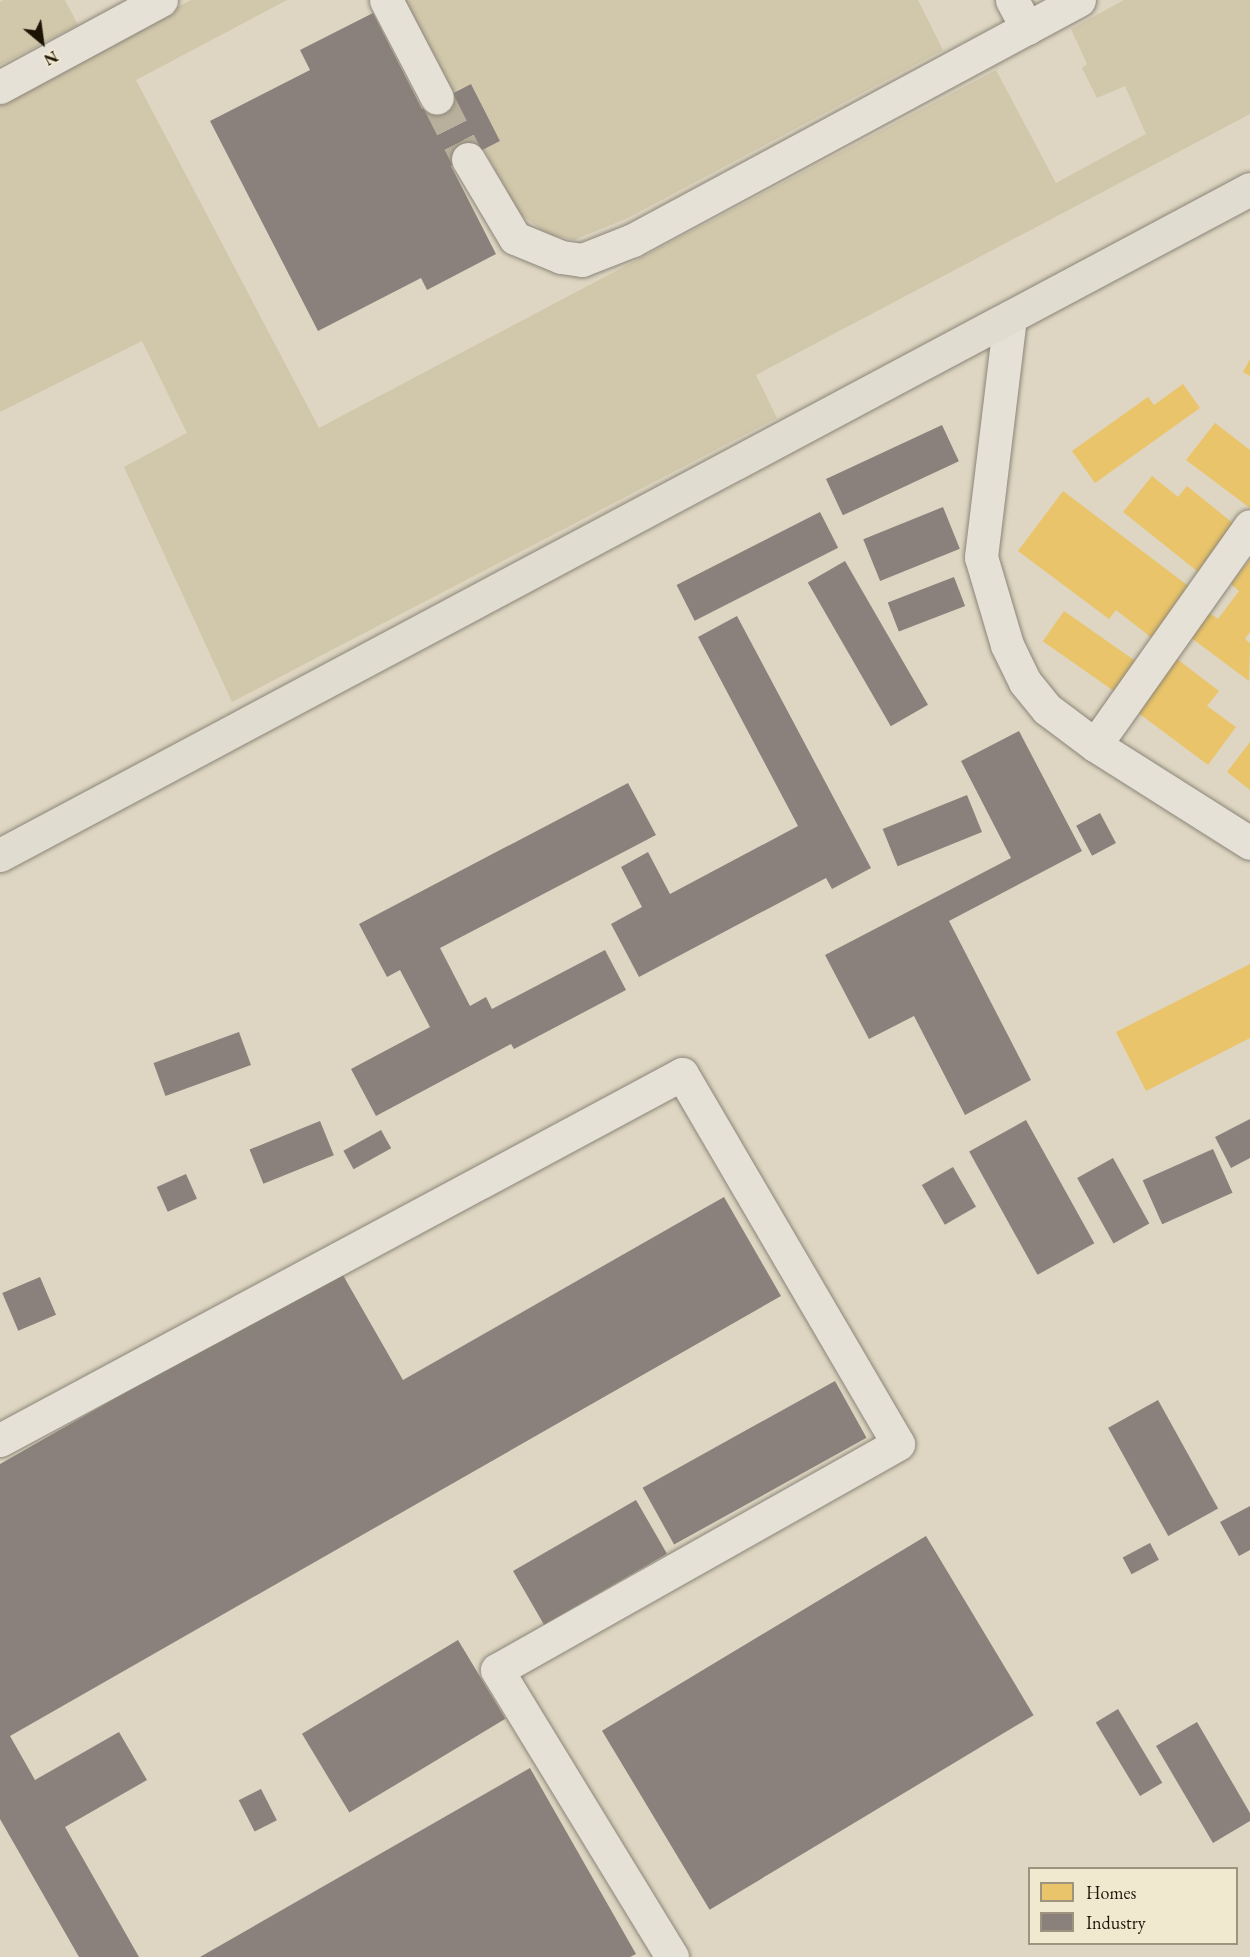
<!DOCTYPE html>
<html>
<head>
<meta charset="utf-8">
<style>
	body { margin:0 }
	#map { position:relative; width:1250px; height:1957px; overflow:hidden; background:#ded6c2; font-family:"EB Garamond",serif }
	div>[style] { position:absolute }
	.green>* { inset:0; background:#d1c7ab }
	.homes>* { inset:0; background:#e9c46a; transform-origin:0 0 }
	.industry>* { inset:0; background:#8a817c; transform-origin:0 0 }
	.minor-tunnel>* { height:33px; margin-top:-16.5px; transform-origin:0; background:repeating-linear-gradient(90deg,#b8af9c 0 33px,transparent 0 49px) }
	.roads { filter:drop-shadow(0 0 2px #8b8578) drop-shadow(0 0 2px #8b8578) }
	.minor>* { height:33px; margin:-16.5px; padding:0 16.5px; transform-origin:16.5px; border-radius:16.5px; background:#e5e1d7 }
	.major>* { height:33px; margin:-16.5px; padding:0 16.5px; transform-origin:16.5px; border-radius:16.5px; background:#e1dcd0 }
	span { translate:-50% -50%; white-space:nowrap; text-align:center; line-height:1.15; -webkit-text-stroke:6px #f1e8d0; paint-order:stroke }
	.legend { position:absolute; left:1028px; top:1867px; width:210px; height:78px; box-sizing:border-box; background:#f1e8d0; border:2px solid #9d937f; margin:0; padding:8px 10px; list-style:none; font-size:18px; color:#1e1406 }
	.legend li { display:flex; align-items:center; gap:12px; height:30px }
	.legend b { width:30px; border:2px solid #9d937f }
	.north { position:absolute; left:12px; top:12px; width:60px; height:60px; -webkit-text-stroke:4px #f1e8d0; paint-order:stroke; rotate:151deg; font-size:16px; font-weight:700; line-height:24px; text-align:center; color:#1e1406 }
	.north::after { content:''; display:block; margin:auto; width:21px; height:27px; background:#1e1406; clip-path:polygon(50% 0,100% 100%,50% 72%,0 100%) }
</style>
</head>
<body>
<div id="map">
	<div class="green">
		<i style="clip-path:polygon(3px 0,65px 0,78px 25px,0 65px,0 2px)"></i>
		<i style="clip-path:polygon(191px 0,287px 0,136px 80px,319px 428px,996px 70px,1056px 183px,1146px 134px,1125px 86px,1097px 98px,1082px 68px,1087px 64px,1071px 29px,1124px 0,1250px 0,1250px 114px,756px 375px,777px 418px,232px 702px,124px 467px,187px 433px,142px 341px,0 412px,0 100px)"></i>
		<i style="clip-path:polygon(404px 0,918px 0,943px 50px,628px 218px,574px 240px,547px 234px,519px 213px,484px 149px,500px 141px,471px 84px,449px 94px)"></i>
	</div>
	<div class="homes">
		<i style="clip-path:polygon(1250px 359px,1250px 376px,1243px 372px)"></i>
		<i style="clip-path:polygon(1183px 384px,1200px 408px,1095px 483px,1072px 451px,1148px 397px,1154px 405px)"></i>
		<i style="clip-path:polygon(1215px 423px,1250px 450px,1250px 508px,1186px 460px)"></i>
		<i style="clip-path:polygon(1152px 476px,1178px 497px,1187px 486px,1239px 528px,1202px 575px,1123px 512px)"></i>
		<i style="clip-path:polygon(1063px 491px,1191px 588px,1152px 638px,1116px 610px,1109px 619px,1018px 551px)"></i>
		<i style="clip-path:polygon(1250px 559px,1250px 632px,1245px 639px,1250px 643px,1249px 681px,1190px 637px,1208px 612px,1218px 619px,1239px 591px,1231px 584px)"></i>
		<i style="left:1064px;top:611px;width:92px;height:37px;rotate:35deg"></i>
		<i style="clip-path:polygon(1173px 656px,1219px 691px,1207px 706px,1236px 727px,1208px 765px,1133px 709px)"></i>
		<i style="clip-path:polygon(1250px 742px,1250px 790px,1227px 772px)"></i>
		<i style="clip-path:polygon(1250px 964px,1250px 1038px,1146px 1091px,1116px 1032px)"></i>
	</div>
	<div class="industry">
		<i style="clip-path:polygon(373px 13px,422px 109px,471px 84px,500px 141px,451px 166px,496px 254px,427px 290px,421px 278px,318px 331px,210px 121px,310px 70px,300px 50px)"></i>
		<i style="left:942px;top:425px;width:40px;height:128px;rotate:65deg"></i>
		<i style="left:943px;top:507px;width:45px;height:86px;rotate:68deg"></i>
		<i style="left:820px;top:512px;width:40px;height:161px;rotate:63deg"></i>
		<i style="left:845px;top:561px;width:166px;height:43px;rotate:60deg"></i>
		<i style="left:954px;top:577px;width:31px;height:71px;rotate:69deg"></i>
		<i style="clip-path:polygon(737px 616px,871px 868px,832px 889px,826px 878px,639px 977px,611px 924px,642px 907px,621px 867px,648px 852px,670px 894px,798px 826px,698px 637px)"></i>
		<i style="clip-path:polygon(1019px 731px,1082px 851px,949px 921px,1031px 1080px,965px 1115px,914px 1016px,869px 1039px,825px 955px,1011px 858px,961px 761px)"></i>
		<i style="clip-path:polygon(628px 783px,656px 835px,440px 948px,470px 1006px,486px 997px,492px 1009px,605px 950px,626px 990px,514px 1049px,511px 1044px,376px 1116px,351px 1069px,430px 1027px,400px 970px,387px 977px,359px 924px)"></i>
		<i style="left:967px;top:795px;width:40px;height:91px;rotate:68deg"></i>
		<i style="left:1100px;top:813px;width:34px;height:27px;rotate:62deg"></i>
		<i style="left:239px;top:1032px;width:35px;height:91px;rotate:70deg"></i>
		<i style="clip-path:polygon(1250px 1119px,1250px 1158px,1231px 1168px,1215px 1137px)"></i>
		<i style="left:1026px;top:1120px;width:141px;height:65px;rotate:61deg"></i>
		<i style="left:320px;top:1121px;width:37px;height:76px;rotate:68deg"></i>
		<i style="left:381px;top:1130px;width:21px;height:43px;rotate:61deg"></i>
		<i style="left:1213px;top:1149px;width:48px;height:77px;rotate:66deg"></i>
		<i style="left:1113px;top:1158px;width:75px;height:41px;rotate:61deg"></i>
		<i style="left:953px;top:1167px;width:46px;height:36px;rotate:60deg"></i>
		<i style="left:186px;top:1174px;width:27px;height:32px;rotate:66deg"></i>
		<i style="clip-path:polygon(724px 1197px,781px 1296px,10px 1736px,35px 1780px,119px 1732px,147px 1780px,65px 1827px,139px 1957px,79px 1957px,0 1819px,0 1464px,340px 1270px,403px 1380px)"></i>
		<i style="left:40px;top:1277px;width:41px;height:41px;rotate:67deg"></i>
		<i style="left:835px;top:1381px;width:65px;height:220px;rotate:61deg"></i>
		<i style="left:1158px;top:1400px;width:124px;height:57px;rotate:61deg"></i>
		<i style="left:636px;top:1500px;width:62px;height:142px;rotate:60deg"></i>
		<i style="clip-path:polygon(1250px 1506px,1250px 1550px,1239px 1556px,1220px 1522px)"></i>
		<i style="left:926px;top:1536px;width:209px;height:378px;rotate:59deg"></i>
		<i style="left:1150px;top:1543px;width:19px;height:31px;rotate:62deg"></i>
		<i style="left:458px;top:1640px;width:92px;height:182px;rotate:59deg"></i>
		<i style="left:1118px;top:1709px;width:86px;height:26px;rotate:59deg"></i>
		<i style="clip-path:polygon(1197px 1722px,1250px 1813px,1250px 1821px,1213px 1843px,1156px 1746px)"></i>
		<i style="clip-path:polygon(530px 1768px,636px 1954px,630px 1957px,200px 1957px)"></i>
		<i style="left:261px;top:1789px;width:35px;height:25px;rotate:63deg"></i>
	</div>
	<div class="minor-tunnel">
		<i style="left:437px;top:98px;width:68px;rotate:63.1deg"></i>
	</div>
	<div class="roads">
		<div class="minor">
			<i style="left:386px;top:0;width:110px;rotate:62.5deg"></i>
			<i style="left:1012px;top:0;width:32px;rotate:62deg"></i>
			<i style="left:1027px;top:28px;width:59px;rotate:-28.3deg"></i>
			<i style="left:0;top:87px;width:183px;rotate:-28.4deg"></i>
			<i style="left:468px;top:159px;width:92px;rotate:59.3deg"></i>
			<i style="left:515px;top:238px;width:50px;rotate:22.4deg"></i>
			<i style="left:561px;top:257px;width:21px;rotate:8deg"></i>
			<i style="left:582px;top:260px;width:55px;rotate:-21.4deg"></i>
			<i style="left:633px;top:240px;width:447px;rotate:-28.3deg"></i>
			<i style="left:1010px;top:317px;width:242px;rotate:96.9deg"></i>
			<i style="left:981px;top:557px;width:92px;rotate:73.5deg"></i>
			<i style="left:1007px;top:645px;width:41px;rotate:64.1deg"></i>
			<i style="left:1025px;top:682px;width:35px;rotate:51deg"></i>
			<i style="left:1047px;top:709px;width:60px;rotate:36.9deg"></i>
			<i style="left:1095px;top:745px;width:183px;rotate:32.3deg"></i>
			<i style="left:1095px;top:745px;width:268px;rotate:-54.7deg"></i>
			<i style="left:0;top:1440px;width:774px;rotate:-28.22deg"></i>
			<i style="left:682px;top:1074px;width:428px;rotate:59.7deg"></i>
			<i style="left:898px;top:1444px;width:460px;rotate:150.6deg"></i>
			<i style="left:497px;top:1670px;width:336px;rotate:58.6deg"></i>
		</div>
		<div class="major">
			<i style="left:0;top:855px;width:1416px;rotate:-28.05deg"></i>
		</div>
	</div>
	<ul class="legend">
	<li><b style="height:16px;background:#e9c46a"></b>Homes</li>
	<li><b style="height:16px;background:#8a817c"></b>Industry</li>
	</ul>
	<div class="north">N</div>
</div>
</body>
</html>
